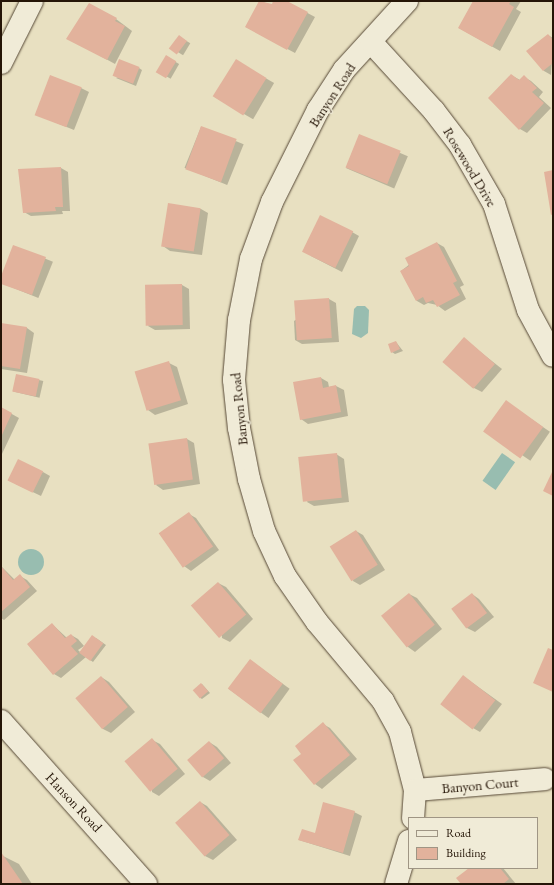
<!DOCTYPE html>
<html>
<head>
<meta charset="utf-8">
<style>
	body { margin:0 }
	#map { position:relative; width:554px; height:885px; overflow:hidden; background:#e8e0c1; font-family:"EB Garamond",serif }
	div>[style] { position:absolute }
	.water>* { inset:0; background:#98bdb0; transform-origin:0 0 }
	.round { border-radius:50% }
	.shadow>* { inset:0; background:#0003; transform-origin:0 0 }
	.building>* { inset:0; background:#e2b29c; transform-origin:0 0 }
	.roads { filter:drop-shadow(0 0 1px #564836) drop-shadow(0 0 1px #564836) }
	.minor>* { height:22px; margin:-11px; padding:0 11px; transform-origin:11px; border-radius:11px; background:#f0ebd7 }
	span { translate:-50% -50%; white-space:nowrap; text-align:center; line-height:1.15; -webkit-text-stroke:3px #f0ebd7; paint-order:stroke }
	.street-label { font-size:14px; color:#251507 }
	.frame { position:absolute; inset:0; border:2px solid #251507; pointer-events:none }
	.legend { position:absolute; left:408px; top:817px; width:130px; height:52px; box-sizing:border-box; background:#f0ebd7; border:1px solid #9f9584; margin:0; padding:5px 7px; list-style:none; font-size:12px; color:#251507 }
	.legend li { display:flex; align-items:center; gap:8px; height:20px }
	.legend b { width:20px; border:1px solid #9f9584 }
</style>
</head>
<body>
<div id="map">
	<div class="water">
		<i style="clip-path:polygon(357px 306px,365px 306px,369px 310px,368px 333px,361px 338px,352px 334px,354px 309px)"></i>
		<i style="left:502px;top:453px;width:16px;height:34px;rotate:35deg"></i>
		<i class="round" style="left:18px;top:549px;width:26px;height:26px"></i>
	</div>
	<div class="shadow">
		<i style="clip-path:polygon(260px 1px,272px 5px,275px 1px,285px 1px,315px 17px,295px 53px,246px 27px)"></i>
		<i style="clip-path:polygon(474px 1px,521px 1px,516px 9px,521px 12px,500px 51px,459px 28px)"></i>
		<i style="clip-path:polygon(116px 19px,132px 31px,115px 64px,75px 42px)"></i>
		<i style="clip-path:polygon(548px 35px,553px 38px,551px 75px,544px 71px,528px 52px)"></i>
		<i style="left:180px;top:37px;width:12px;height:14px;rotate:31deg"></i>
		<i style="left:167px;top:57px;width:14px;height:17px;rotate:30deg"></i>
		<i style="left:236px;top:61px;width:44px;height:42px;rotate:30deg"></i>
		<i style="clip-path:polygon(139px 68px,142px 70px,136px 86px,116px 78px)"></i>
		<i style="clip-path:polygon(511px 75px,520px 80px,524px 77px,531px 81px,543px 92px,539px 97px,551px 108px,527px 133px,520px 129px)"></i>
		<i style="clip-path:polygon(81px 88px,89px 92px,74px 130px,37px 115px)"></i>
		<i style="left:201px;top:127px;width:46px;height:44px;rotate:22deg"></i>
		<i style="left:360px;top:136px;width:52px;height:35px;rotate:23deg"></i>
		<i style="clip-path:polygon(61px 168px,68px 172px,70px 211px,62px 211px,63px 214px,31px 216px,24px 212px,19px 170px)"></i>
		<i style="clip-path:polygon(169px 204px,201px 209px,208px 213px,202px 255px,170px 251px,163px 246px)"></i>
		<i style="clip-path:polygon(352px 232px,359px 236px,342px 272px,311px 256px)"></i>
		<i style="clip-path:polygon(437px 243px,444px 247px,464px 285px,460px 287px,466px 299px,445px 311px,437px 305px,428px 303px,424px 305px,417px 301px,401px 271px)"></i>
		<i style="left:14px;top:246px;width:42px;height:39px;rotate:22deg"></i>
		<i style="clip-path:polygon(182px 285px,189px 289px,190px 329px,155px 330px,148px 326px)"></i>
		<i style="clip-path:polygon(329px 299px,336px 303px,339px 342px,302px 344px,295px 340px,294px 321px)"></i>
		<i style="clip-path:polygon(1px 324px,27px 328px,34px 333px,27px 373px,1px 369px)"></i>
		<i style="clip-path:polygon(464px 339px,502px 369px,482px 392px,474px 388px)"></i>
		<i style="clip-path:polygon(396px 342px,403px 351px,395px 354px,392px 352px)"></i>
		<i style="clip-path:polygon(169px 363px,177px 367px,188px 404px,155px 415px,148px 410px)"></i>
		<i style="left:17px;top:375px;width:27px;height:17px;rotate:13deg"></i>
		<i style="clip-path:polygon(321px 378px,328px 382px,329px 387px,336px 386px,344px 390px,348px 416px,308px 424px,301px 419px)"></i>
		<i style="left:506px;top:402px;width:53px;height:35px;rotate:34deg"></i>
		<i style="clip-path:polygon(1px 408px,19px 418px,1px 456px)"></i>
		<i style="clip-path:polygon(187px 439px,194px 443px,200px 484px,163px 490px,156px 485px)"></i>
		<i style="clip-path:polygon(336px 454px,344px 459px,349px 502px,314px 506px,307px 502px)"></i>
		<i style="clip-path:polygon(43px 472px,50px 476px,41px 496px,16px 484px)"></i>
		<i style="clip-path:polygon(189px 514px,196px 518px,219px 550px,191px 571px,184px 566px,160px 534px)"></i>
		<i style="clip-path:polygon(356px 531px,363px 535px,385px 570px,360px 585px,353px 581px)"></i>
		<i style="clip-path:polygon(1px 566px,15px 580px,20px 576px,27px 580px,37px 591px,4px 620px,1px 618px)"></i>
		<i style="clip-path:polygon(218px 583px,226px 587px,253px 619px,230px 642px,222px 638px)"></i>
		<i style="clip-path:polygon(409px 594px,417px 598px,442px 629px,415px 652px,408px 647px)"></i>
		<i style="clip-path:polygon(472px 594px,479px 599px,494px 617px,475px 632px,467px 628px)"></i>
		<i style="clip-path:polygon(52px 624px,67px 638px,71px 635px,78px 639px,84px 646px,78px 650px,80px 652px,96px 638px,106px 645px,93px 662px,86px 657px,61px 678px,54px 674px)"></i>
		<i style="left:250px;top:660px;width:49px;height:36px;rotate:36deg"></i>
		<i style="clip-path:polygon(463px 676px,502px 704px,480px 732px,473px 728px)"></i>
		<i style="clip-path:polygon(101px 677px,109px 682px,135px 712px,111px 733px,103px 729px)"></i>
		<i style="clip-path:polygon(202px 684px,210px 693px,202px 699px,199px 697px)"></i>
		<i style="clip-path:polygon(323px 724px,330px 728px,357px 759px,322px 789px,315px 784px,295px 760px,303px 754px)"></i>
		<i style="clip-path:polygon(152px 740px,160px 744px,185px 774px,159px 796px,152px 792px)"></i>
		<i style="clip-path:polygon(209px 742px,217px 747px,231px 763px,210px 781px,203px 777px)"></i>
		<i style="clip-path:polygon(200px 802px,207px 806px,237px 840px,213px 860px,205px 856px)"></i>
		<i style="clip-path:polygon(354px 812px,362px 816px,350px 856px,299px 840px,316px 834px)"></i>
		<i style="clip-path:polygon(1px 855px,19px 864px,32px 884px,1px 884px)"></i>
		<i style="clip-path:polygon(471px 868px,503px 868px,516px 884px,462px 884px)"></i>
	</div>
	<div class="building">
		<i style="clip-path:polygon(259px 1px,272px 4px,273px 1px,287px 1px,308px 12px,287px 50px,245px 27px)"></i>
		<i style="clip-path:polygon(473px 1px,511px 1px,509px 4px,514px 7px,492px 47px,458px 28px)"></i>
		<i style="clip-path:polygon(89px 3px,117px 18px,115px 21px,125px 26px,107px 60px,66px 39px)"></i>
		<i style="clip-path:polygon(548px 34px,553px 40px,553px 63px,543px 71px,526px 51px)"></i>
		<i style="left:179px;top:35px;width:10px;height:17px;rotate:37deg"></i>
		<i style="left:166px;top:55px;width:12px;height:20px;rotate:31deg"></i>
		<i style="left:119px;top:59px;width:22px;height:18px;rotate:21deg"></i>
		<i style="left:236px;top:59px;width:36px;height:44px;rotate:32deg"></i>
		<i style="clip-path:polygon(511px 74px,519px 80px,524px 75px,537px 88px,532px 92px,544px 103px,519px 130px,488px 98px)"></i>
		<i style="left:50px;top:75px;width:34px;height:43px;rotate:21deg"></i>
		<i style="left:201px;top:126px;width:38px;height:46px;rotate:20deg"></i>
		<i style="left:359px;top:134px;width:45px;height:36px;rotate:22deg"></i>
		<i style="clip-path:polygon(61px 167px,63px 207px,55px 207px,56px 211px,23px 213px,18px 169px)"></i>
		<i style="clip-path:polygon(553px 170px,553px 214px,551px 215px,544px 172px)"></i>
		<i style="left:168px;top:203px;width:33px;height:44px;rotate:9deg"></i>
		<i style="left:320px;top:215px;width:37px;height:41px;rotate:26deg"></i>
		<i style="clip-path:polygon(437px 242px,457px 281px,453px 283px,460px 295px,437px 307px,433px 300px,426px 303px,423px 297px,416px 301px,400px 271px,409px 266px,405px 258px)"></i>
		<i style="clip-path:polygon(13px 245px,46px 257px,32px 295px,1px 284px,1px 276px)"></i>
		<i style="left:182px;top:284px;width:41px;height:37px;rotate:89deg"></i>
		<i style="left:329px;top:298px;width:40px;height:35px;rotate:86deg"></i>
		<i style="clip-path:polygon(1px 323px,27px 327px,20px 369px,1px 366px)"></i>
		<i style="left:464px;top:337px;width:41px;height:33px;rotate:41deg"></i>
		<i style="clip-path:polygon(396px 341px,400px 349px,391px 353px,388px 344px)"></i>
		<i style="left:169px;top:361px;width:41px;height:36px;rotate:73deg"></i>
		<i style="left:16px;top:374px;width:24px;height:18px;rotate:12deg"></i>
		<i style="clip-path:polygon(321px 377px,323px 388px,336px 385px,341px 412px,300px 420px,293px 382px)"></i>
		<i style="left:506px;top:400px;width:46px;height:39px;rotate:36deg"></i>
		<i style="clip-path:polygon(1px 407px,12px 413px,1px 437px)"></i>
		<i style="left:187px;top:438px;width:42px;height:39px;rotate:82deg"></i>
		<i style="left:337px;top:453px;width:45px;height:39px;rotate:84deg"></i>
		<i style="left:18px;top:459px;width:28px;height:24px;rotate:26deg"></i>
		<i style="clip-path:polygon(553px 470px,553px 496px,543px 491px)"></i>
		<i style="left:189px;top:512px;width:42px;height:37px;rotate:55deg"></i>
		<i style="left:356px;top:530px;width:41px;height:31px;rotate:58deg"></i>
		<i style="clip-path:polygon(1px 566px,13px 580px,20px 574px,30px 587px,1px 612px)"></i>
		<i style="left:218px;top:582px;width:43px;height:36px;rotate:49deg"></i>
		<i style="left:409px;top:593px;width:41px;height:36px;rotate:51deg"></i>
		<i style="left:472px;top:593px;width:25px;height:26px;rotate:53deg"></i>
		<i style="clip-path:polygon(52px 623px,65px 638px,71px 634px,77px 641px,71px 646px,78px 654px,53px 675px,27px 644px)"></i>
		<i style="left:92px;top:635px;width:14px;height:22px;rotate:36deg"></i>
		<i style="clip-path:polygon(548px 648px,553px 650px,553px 692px,533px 683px)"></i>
		<i style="left:250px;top:659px;width:41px;height:37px;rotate:37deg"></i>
		<i style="left:463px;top:675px;width:41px;height:37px;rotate:38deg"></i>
		<i style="left:101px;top:676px;width:41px;height:34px;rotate:49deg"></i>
		<i style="left:201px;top:683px;width:11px;height:11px;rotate:49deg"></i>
		<i style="clip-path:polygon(323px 722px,350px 755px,314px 785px,293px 760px,301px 754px,295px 746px)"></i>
		<i style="left:152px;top:738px;width:40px;height:36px;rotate:50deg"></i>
		<i style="left:209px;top:741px;width:23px;height:29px;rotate:49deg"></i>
		<i style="left:200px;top:801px;width:45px;height:33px;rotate:49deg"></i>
		<i style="clip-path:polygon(323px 802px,355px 811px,343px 853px,298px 840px,302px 829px,315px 833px)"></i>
		<i style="clip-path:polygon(1px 852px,23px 884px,1px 884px)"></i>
		<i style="clip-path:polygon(469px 868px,500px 868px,509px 879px,503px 884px,461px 884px,456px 878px)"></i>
	</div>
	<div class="roads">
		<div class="minor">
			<i style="left:407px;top:1px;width:93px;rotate:132.4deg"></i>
			<i style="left:344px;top:70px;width:48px;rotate:123deg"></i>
			<i style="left:318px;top:110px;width:103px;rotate:116.6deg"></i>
			<i style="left:272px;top:202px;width:61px;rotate:110.2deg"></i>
			<i style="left:251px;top:259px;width:62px;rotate:101.1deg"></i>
			<i style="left:239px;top:320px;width:60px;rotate:94.8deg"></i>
			<i style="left:234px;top:380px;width:48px;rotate:84.1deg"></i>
			<i style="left:239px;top:428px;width:52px;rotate:78.9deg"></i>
			<i style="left:249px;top:479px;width:54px;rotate:73.9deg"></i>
			<i style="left:264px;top:531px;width:50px;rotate:65deg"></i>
			<i style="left:285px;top:576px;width:56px;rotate:55.2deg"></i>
			<i style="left:317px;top:622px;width:103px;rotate:50.1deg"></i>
			<i style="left:383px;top:701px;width:35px;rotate:61deg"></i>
			<i style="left:400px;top:732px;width:60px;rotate:75.5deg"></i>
			<i style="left:415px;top:790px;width:28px;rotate:94deg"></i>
			<i style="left:371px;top:42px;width:93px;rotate:47.6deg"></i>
			<i style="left:434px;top:111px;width:43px;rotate:52.6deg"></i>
			<i style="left:460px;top:145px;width:68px;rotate:60deg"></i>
			<i style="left:494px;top:204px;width:111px;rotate:72.2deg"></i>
			<i style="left:528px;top:310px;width:52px;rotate:61.5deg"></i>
			<i style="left:1px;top:63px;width:69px;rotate:-63.4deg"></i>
			<i style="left:1px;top:721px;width:218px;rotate:48.3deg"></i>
			<i style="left:415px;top:790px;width:130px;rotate:-4.8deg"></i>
			<i style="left:396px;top:884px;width:45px;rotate:-73.2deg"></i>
		</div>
	</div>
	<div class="street-label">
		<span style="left:332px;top:95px;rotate:-57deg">Banyon Road</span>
		<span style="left:470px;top:167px;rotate:59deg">Rosewood Drive</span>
		<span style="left:239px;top:409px;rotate:-96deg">Banyon Road</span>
		<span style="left:480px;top:785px;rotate:-5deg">Banyon Court</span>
		<span style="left:74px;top:802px;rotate:47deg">Hanson Road</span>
	</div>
	<div class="frame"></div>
	<ul class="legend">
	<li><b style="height:5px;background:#f0ebd7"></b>Road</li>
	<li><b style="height:11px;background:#e2b29c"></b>Building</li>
	</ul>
</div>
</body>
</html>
